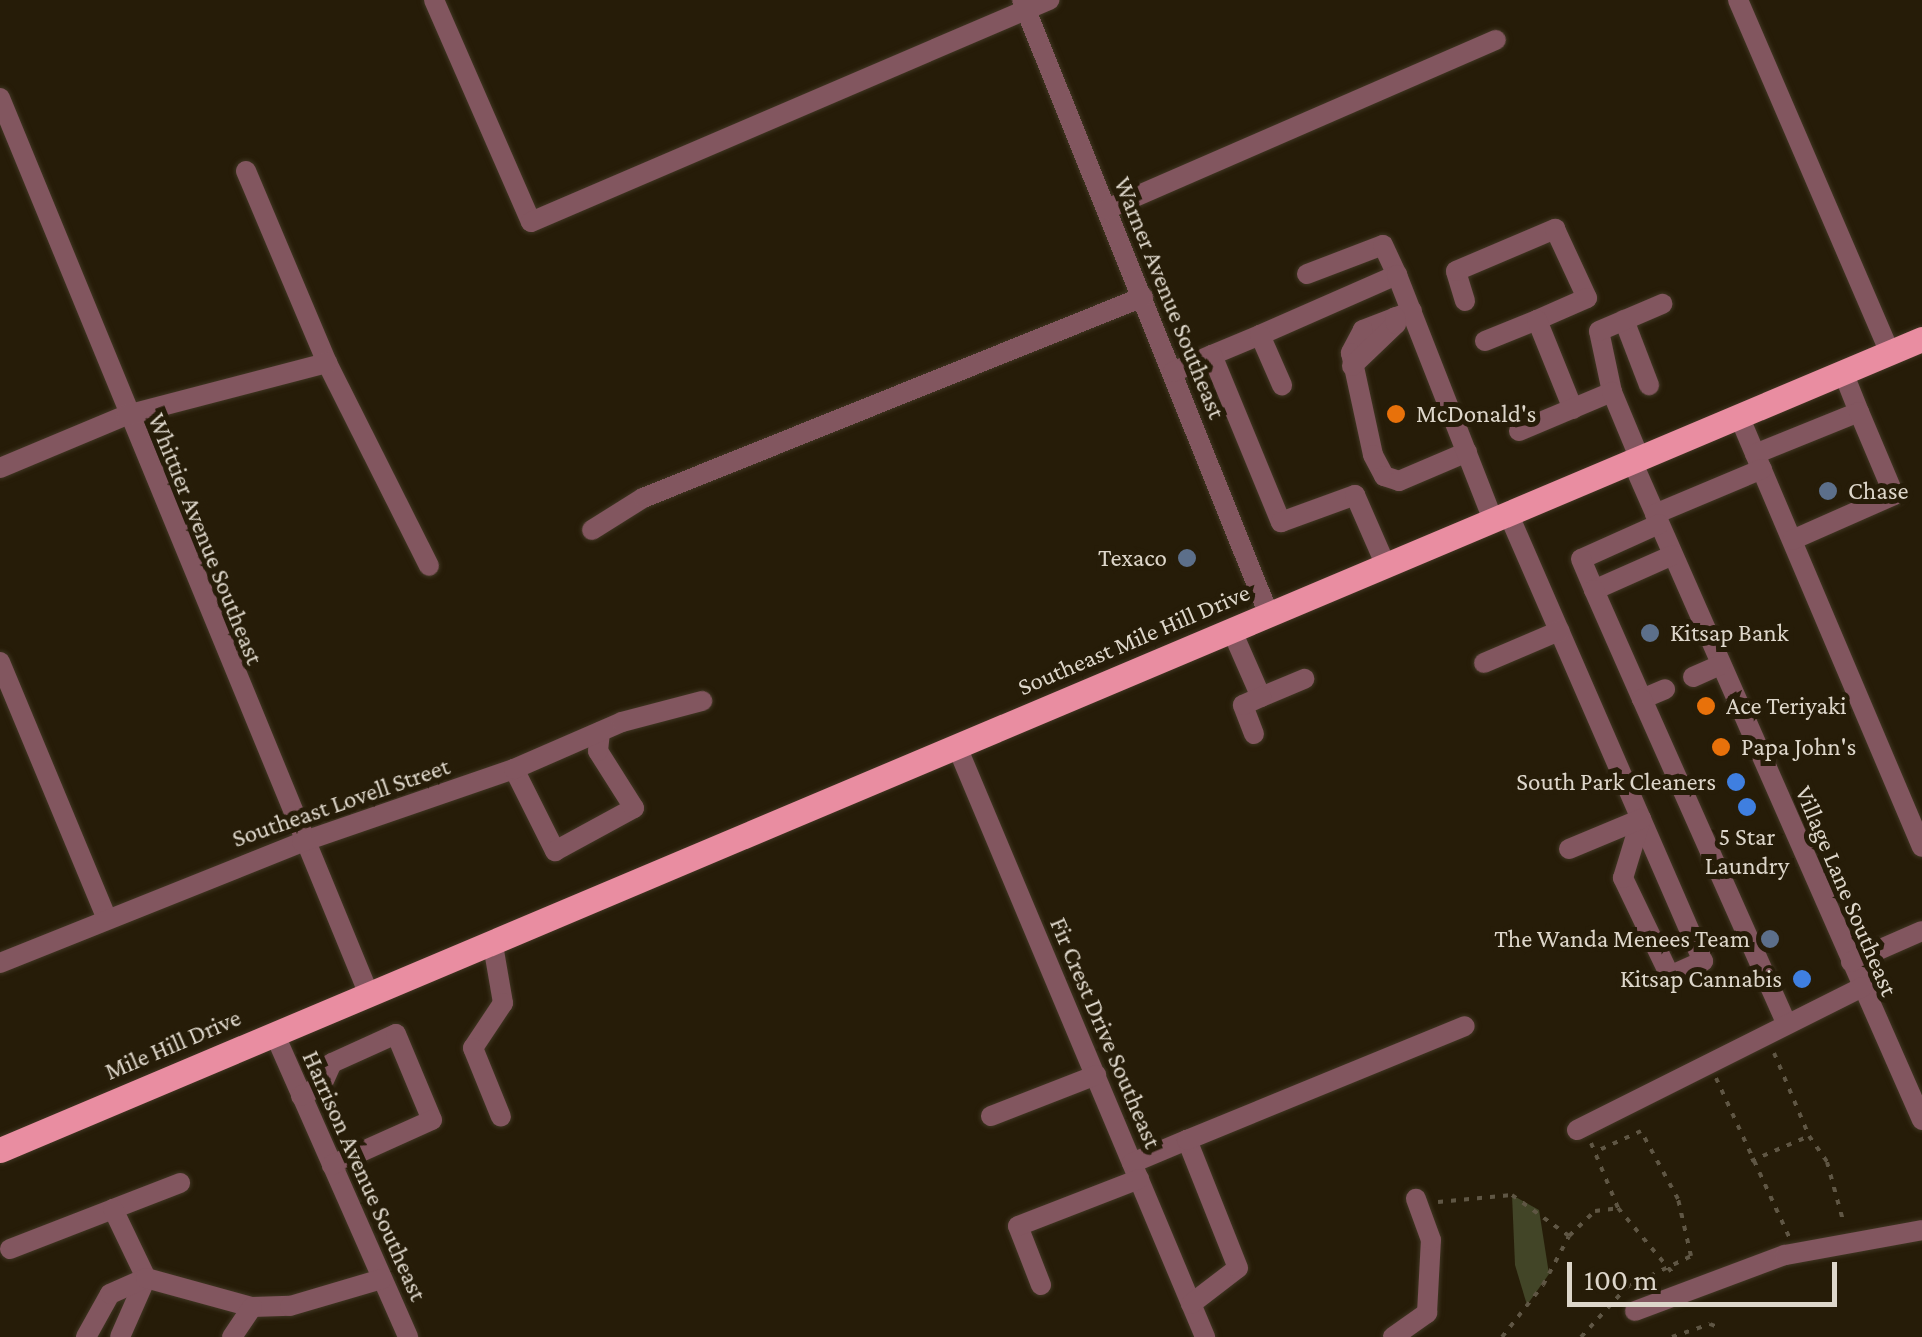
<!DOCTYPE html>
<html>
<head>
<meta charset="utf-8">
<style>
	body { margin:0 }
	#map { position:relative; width:1922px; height:1337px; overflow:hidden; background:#261c08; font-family:"Crimson Pro",serif }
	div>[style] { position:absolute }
	.green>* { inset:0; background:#424527 }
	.path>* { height:4px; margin-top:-2px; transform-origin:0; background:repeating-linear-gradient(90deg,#5f5644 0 5px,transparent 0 13px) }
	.roads { filter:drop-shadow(0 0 2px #403623) drop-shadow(0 0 2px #403623) }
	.minor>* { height:20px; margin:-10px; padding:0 10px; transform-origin:10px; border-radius:10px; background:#82565f }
	.major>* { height:25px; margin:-12.5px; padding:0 12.5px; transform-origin:12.5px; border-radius:12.5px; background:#e98da1 }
	.dots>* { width:28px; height:28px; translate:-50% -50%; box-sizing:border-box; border:5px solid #261c08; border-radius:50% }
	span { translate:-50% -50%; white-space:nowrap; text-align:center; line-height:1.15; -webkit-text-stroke:10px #261c08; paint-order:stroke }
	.street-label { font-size:25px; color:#ddd6ca }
	.poi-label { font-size:25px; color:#ddd6ca }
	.left { translate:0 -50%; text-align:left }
	.right { translate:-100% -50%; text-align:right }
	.scale { position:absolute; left:1567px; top:1262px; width:270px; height:45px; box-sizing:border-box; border:5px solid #ddd6ca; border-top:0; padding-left:12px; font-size:30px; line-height:35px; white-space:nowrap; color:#ddd6ca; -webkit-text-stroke:8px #261c08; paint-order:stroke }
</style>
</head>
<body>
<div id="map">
	<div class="green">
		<i style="clip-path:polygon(1512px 1195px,1539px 1210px,1549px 1274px,1527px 1305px,1515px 1265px)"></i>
	</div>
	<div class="path">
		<i style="left:1774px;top:1053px;width:90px;rotate:67.1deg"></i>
		<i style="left:1716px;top:1078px;width:175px;rotate:65.3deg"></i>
		<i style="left:1591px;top:1143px;width:70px;rotate:67.4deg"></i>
		<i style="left:1751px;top:1161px;width:63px;rotate:-23.3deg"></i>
		<i style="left:1809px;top:1136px;width:32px;rotate:55deg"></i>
		<i style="left:1827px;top:1162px;width:64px;rotate:74.7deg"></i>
		<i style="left:1438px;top:1202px;width:74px;rotate:-5.4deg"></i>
		<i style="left:1512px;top:1195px;width:70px;rotate:35.7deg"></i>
		<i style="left:1502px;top:1337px;width:66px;rotate:-51.7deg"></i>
		<i style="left:1543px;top:1285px;width:55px;rotate:-62deg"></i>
		<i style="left:1569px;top:1236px;width:36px;rotate:-44deg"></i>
		<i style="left:1595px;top:1211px;width:23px;rotate:-7deg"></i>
		<i style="left:1618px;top:1208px;width:89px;rotate:50deg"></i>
		<i style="left:1581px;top:1337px;width:68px;rotate:-47.4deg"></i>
		<i style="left:1627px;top:1287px;width:71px;rotate:-25.8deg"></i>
		<i style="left:1691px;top:1256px;width:58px;rotate:-102.8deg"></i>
		<i style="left:1678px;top:1199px;width:77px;rotate:-118.6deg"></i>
		<i style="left:1641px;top:1131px;width:51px;rotate:155.5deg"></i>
		<i style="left:1672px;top:1337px;width:40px;rotate:-18.9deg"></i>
		<i style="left:1710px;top:1324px;width:11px;rotate:22deg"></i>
	</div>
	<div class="roads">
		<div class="minor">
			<i style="left:434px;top:0;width:242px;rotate:66.4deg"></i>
			<i style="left:531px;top:222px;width:564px;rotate:-23.2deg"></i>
			<i style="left:1022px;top:0;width:663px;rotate:68.12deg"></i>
			<i style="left:1738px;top:0;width:384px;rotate:66.7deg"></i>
			<i style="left:0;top:98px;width:972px;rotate:67.63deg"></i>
			<i style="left:246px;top:171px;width:208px;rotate:67.1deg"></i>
			<i style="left:327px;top:363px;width:227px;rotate:63.3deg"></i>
			<i style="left:1107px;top:209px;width:424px;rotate:-23.5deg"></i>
			<i style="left:1307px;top:274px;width:81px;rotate:-20.9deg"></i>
			<i style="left:1383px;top:245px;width:33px;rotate:65deg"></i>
			<i style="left:1465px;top:301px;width:31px;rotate:-107deg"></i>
			<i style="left:1456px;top:271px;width:108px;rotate:-23deg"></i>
			<i style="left:1555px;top:229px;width:76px;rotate:65.1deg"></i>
			<i style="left:1587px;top:298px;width:55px;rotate:156.3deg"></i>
			<i style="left:1412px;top:311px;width:53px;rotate:158.8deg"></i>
			<i style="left:1363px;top:330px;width:26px;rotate:118deg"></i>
			<i style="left:1351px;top:353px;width:104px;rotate:77.8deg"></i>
			<i style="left:1373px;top:455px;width:24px;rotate:62deg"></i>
			<i style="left:1384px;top:476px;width:16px;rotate:18deg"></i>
			<i style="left:1399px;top:481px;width:74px;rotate:-23.1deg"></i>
			<i style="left:1624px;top:320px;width:70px;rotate:69deg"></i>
			<i style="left:1260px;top:335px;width:150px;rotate:-23.7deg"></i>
			<i style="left:1397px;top:275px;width:263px;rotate:68.6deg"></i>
			<i style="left:1485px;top:341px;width:56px;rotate:-22deg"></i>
			<i style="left:1537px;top:320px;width:96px;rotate:68deg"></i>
			<i style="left:1212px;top:355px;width:52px;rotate:-22.6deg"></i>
			<i style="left:1260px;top:335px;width:55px;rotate:66.3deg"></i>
			<i style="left:1352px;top:366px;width:61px;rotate:-43.7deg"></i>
			<i style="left:1396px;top:324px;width:7px;rotate:-98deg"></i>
			<i style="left:1173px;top:372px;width:43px;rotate:-23.6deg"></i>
			<i style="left:1212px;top:355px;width:181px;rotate:67.6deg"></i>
			<i style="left:1281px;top:522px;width:79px;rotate:-20deg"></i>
			<i style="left:1355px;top:495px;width:77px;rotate:66.4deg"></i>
			<i style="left:1843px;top:372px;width:43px;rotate:68.2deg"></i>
			<i style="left:1612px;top:392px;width:62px;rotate:-102deg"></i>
			<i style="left:1599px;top:331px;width:69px;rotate:-23.2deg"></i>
			<i style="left:1739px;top:416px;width:468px;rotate:67deg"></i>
			<i style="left:1519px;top:431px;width:101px;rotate:-22.8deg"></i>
			<i style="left:1612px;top:392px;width:70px;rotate:67.4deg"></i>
			<i style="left:1755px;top:454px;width:112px;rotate:-22deg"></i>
			<i style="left:1859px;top:412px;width:90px;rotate:67.1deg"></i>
			<i style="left:1894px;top:495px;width:111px;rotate:156.2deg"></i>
			<i style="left:1632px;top:461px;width:720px;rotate:66.25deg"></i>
			<i style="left:0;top:468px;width:138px;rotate:-22.7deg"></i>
			<i style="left:127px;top:415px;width:207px;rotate:-14.6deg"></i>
			<i style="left:1508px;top:513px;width:489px;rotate:66.5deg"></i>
			<i style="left:1703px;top:961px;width:36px;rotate:156deg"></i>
			<i style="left:1670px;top:976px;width:109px;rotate:-115.6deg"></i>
			<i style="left:1623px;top:878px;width:62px;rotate:-73deg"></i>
			<i style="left:1655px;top:514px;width:116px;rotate:-22.8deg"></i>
			<i style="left:1659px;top:524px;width:85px;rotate:155.8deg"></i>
			<i style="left:1581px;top:559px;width:34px;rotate:67deg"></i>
			<i style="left:1594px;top:590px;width:86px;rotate:-23.9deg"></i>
			<i style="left:592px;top:530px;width:60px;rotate:-32.1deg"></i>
			<i style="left:643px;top:498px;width:539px;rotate:-21.9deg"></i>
			<i style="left:1594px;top:590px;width:119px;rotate:66.2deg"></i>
			<i style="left:1642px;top:699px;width:25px;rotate:-23deg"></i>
			<i style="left:1232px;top:631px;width:72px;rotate:66.3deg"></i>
			<i style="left:1261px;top:697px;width:47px;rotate:-22.7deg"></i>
			<i style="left:0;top:662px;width:276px;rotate:67.4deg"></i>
			<i style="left:1484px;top:663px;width:82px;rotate:-23.1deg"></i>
			<i style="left:1693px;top:677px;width:30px;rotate:-24deg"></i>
			<i style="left:1642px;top:699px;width:355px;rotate:66deg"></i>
			<i style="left:1254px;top:734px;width:31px;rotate:-111deg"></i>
			<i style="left:1243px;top:705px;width:20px;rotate:-24deg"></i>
			<i style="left:958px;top:749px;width:638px;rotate:67.21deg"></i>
			<i style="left:514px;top:769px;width:92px;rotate:63.4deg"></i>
			<i style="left:555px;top:851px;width:90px;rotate:-28.6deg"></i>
			<i style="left:634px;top:808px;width:67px;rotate:-122.3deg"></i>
			<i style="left:598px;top:751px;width:19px;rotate:-84deg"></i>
			<i style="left:1569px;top:849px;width:78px;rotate:-22.6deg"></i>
			<i style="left:493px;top:945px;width:59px;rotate:80.2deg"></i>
			<i style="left:503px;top:1003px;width:54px;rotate:123.7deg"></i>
			<i style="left:473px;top:1048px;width:74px;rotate:67.9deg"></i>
			<i style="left:1851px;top:962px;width:77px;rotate:-23.6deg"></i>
			<i style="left:0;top:963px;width:325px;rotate:-21.8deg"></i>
			<i style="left:302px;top:842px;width:224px;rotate:-19deg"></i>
			<i style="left:514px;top:769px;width:118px;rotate:-23.5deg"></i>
			<i style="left:622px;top:722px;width:83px;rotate:-14.7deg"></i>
			<i style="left:275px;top:1035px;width:330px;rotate:66.2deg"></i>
			<i style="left:301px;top:1096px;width:24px;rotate:-28deg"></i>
			<i style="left:322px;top:1085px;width:24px;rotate:-66deg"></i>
			<i style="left:332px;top:1063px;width:70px;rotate:-24.4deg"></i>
			<i style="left:396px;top:1034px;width:93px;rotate:67.3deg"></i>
			<i style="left:432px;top:1120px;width:110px;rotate:155.8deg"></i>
			<i style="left:991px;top:1116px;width:113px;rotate:-21.3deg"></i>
			<i style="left:1577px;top:1130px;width:319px;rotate:-26.6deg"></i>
			<i style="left:1132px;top:1163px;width:60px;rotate:-22.7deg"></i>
			<i style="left:113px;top:1209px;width:72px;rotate:-21.2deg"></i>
			<i style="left:10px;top:1249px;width:110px;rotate:-21.2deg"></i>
			<i style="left:113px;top:1209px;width:76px;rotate:64.4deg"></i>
			<i style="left:146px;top:1278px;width:64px;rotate:113.8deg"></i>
			<i style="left:1041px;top:1285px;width:63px;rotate:-111.3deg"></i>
			<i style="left:1018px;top:1226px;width:130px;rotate:-21.2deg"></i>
			<i style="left:1191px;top:1304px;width:59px;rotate:-37.5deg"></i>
			<i style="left:1238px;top:1268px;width:138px;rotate:-111.7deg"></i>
			<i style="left:1187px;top:1140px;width:300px;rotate:-22.3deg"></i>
			<i style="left:1635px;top:1311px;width:160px;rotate:-20.5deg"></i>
			<i style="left:1785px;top:1255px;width:139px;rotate:-10.3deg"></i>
			<i style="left:86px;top:1337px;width:49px;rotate:-60.8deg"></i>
			<i style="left:110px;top:1294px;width:39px;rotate:-24deg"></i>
			<i style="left:146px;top:1278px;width:110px;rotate:15.3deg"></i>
			<i style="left:252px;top:1307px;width:38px;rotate:-2deg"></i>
			<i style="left:290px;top:1306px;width:96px;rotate:-16.4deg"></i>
			<i style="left:232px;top:1337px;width:36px;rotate:-56deg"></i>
			<i style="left:1393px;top:1337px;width:42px;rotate:-35.2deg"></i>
			<i style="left:1427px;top:1313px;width:73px;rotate:-86.9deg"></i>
			<i style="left:1431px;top:1240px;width:44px;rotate:-110.1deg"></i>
		</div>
		<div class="major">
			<i style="left:0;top:1150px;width:2086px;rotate:-22.88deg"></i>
		</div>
	</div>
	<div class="dots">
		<i style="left:1396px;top:414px;background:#e8710a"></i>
		<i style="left:1828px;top:491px;background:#5c6f8a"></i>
		<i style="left:1187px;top:558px;background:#5c6f8a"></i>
		<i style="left:1650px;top:633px;background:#5c6f8a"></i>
		<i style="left:1706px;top:706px;background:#e8710a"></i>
		<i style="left:1721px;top:747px;background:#e8710a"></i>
		<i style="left:1736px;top:782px;background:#3f7fe0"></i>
		<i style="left:1747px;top:807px;background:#3f7fe0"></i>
		<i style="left:1770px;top:939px;background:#5c6f8a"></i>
		<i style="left:1802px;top:979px;background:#3f7fe0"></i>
	</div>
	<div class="street-label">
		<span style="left:1169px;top:298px;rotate:68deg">Warner Avenue Southeast</span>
		<span style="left:205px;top:539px;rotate:68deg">Whittier Avenue Southeast</span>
		<span style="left:1134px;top:640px;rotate:-23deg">Southeast Mile Hill Drive</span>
		<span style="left:341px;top:803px;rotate:-19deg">Southeast Lovell Street</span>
		<span style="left:1846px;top:891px;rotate:67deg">Village Lane Southeast</span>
		<span style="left:1105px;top:1033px;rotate:67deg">Fir Crest Drive Southeast</span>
		<span style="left:173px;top:1045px;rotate:-23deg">Mile Hill Drive</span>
		<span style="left:364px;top:1176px;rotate:66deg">Harrison Avenue Southeast</span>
	</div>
	<div class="poi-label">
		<span class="left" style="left:1416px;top:414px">McDonald's</span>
		<span class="left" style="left:1848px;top:491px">Chase</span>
		<span class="right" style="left:1167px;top:558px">Texaco</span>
		<span class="left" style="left:1670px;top:633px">Kitsap Bank</span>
		<span class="left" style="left:1726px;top:706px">Ace Teriyaki</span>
		<span class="left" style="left:1741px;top:747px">Papa John's</span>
		<span class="right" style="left:1716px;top:782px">South Park Cleaners</span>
		<span style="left:1747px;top:852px">5 Star<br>Laundry</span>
		<span class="right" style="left:1750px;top:939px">The Wanda Menees Team</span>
		<span class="right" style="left:1782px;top:979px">Kitsap Cannabis</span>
	</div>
	<div class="scale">100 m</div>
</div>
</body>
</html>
